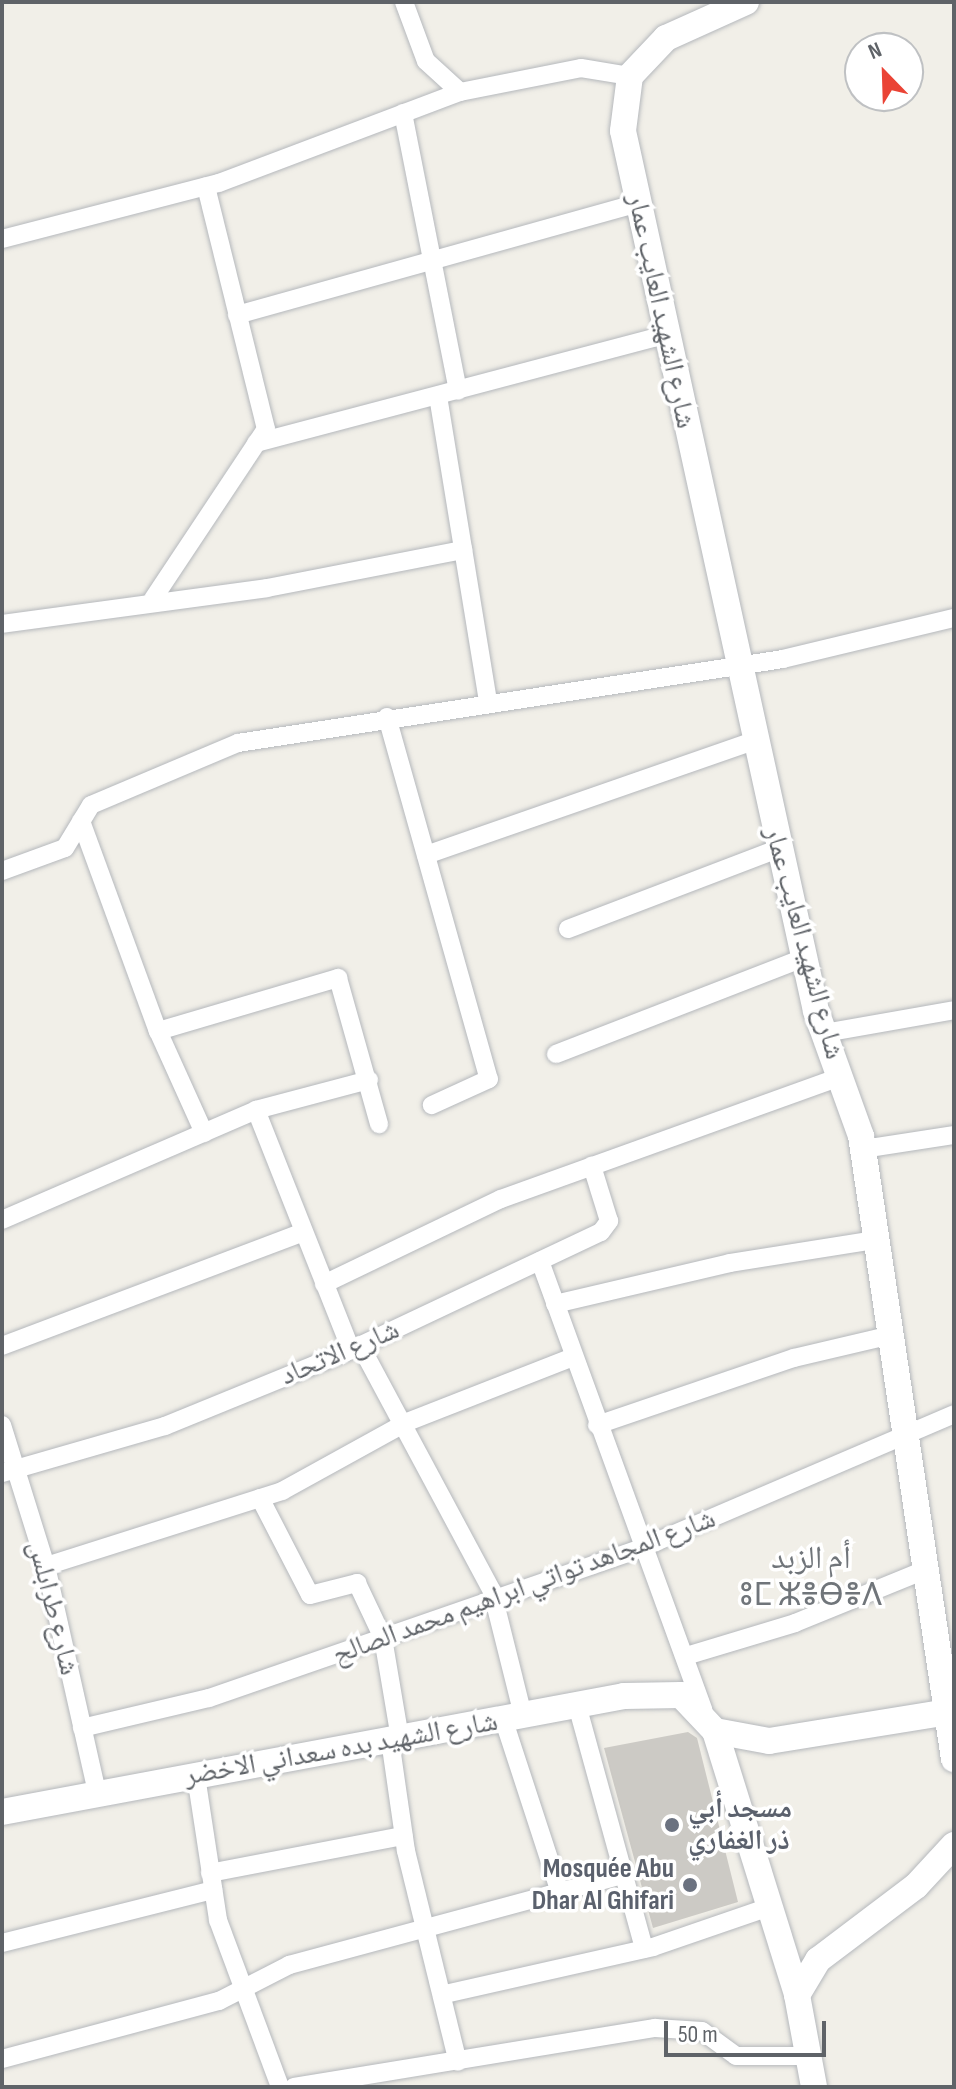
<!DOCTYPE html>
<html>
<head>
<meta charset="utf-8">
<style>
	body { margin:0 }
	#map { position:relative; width:956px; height:2089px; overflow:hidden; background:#f1efe8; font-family:"Sofia Sans Condensed","Noto Naskh Arabic","Noto Sans Tifinagh",sans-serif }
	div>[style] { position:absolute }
	.building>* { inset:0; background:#cccac5 }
	.roads { filter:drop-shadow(0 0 2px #b5b8bc) drop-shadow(0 0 2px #b5b8bc) }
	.street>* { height:18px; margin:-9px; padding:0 9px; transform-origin:9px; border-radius:9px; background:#fff }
	.secondary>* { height:26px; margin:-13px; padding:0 13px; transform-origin:13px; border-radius:13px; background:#fff }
	.dots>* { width:22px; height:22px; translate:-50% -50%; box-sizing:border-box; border:4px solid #fff; border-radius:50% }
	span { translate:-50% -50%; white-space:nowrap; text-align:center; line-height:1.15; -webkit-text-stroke:7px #fff; paint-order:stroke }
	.street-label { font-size:28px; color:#5f6368 }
	.worship-label { font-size:28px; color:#5b616d; font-weight:700 }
	.left { translate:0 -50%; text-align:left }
	.right { translate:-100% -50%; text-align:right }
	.quarter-label { font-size:32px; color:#70757a }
	.frame { position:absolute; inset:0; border:4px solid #5f6368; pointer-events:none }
	.north { position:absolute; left:844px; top:32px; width:80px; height:80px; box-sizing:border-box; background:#fff; border:2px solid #bfc1c3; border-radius:50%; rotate:337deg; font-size:22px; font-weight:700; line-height:32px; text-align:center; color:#5f6368 }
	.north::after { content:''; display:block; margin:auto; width:28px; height:36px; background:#ea4335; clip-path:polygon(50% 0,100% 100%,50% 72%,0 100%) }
	.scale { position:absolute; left:664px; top:2021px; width:162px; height:36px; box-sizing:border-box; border:4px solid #5f6368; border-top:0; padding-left:10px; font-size:24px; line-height:28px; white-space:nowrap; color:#5f6368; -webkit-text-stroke:6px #fff; paint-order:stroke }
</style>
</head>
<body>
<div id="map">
	<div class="building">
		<i style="clip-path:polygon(688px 1732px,697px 1738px,738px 1902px,653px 1928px,604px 1748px)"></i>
	</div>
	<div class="roads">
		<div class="street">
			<i style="left:404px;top:2px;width:63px;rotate:69.6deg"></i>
			<i style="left:426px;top:61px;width:46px;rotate:42.4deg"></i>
			<i style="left:460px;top:92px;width:123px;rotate:-11.2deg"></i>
			<i style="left:581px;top:68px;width:50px;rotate:9.3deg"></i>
			<i style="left:403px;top:113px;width:283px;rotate:78.8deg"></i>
			<i style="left:2px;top:239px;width:224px;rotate:-14.5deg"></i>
			<i style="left:219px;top:183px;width:258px;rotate:-20.7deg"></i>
			<i style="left:237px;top:315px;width:416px;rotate:-15.6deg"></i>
			<i style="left:438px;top:396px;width:310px;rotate:80.7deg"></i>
			<i style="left:256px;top:443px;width:424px;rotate:-14.8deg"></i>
			<i style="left:153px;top:599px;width:204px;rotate:-56.4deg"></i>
			<i style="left:266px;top:429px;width:250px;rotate:-103.9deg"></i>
			<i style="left:2px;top:624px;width:267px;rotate:-7.7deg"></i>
			<i style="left:267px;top:588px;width:200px;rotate:-11deg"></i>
			<i style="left:387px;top:717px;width:376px;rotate:74.3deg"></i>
			<i style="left:489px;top:1079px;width:63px;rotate:155.5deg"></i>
			<i style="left:81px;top:821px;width:224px;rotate:69.9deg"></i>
			<i style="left:158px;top:1031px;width:112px;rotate:65.7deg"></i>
			<i style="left:426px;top:855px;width:346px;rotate:-19.2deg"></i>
			<i style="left:2px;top:871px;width:67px;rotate:-20.1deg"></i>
			<i style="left:65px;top:848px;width:50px;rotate:-58.8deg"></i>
			<i style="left:91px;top:805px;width:160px;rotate:-22.9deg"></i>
			<i style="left:238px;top:743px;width:551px;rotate:-8.76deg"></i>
			<i style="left:783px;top:659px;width:176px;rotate:-13.5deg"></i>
			<i style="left:568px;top:929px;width:225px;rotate:-20.9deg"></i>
			<i style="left:158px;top:1031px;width:188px;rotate:-16.4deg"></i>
			<i style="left:338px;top:978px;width:152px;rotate:74.3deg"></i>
			<i style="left:824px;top:1033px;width:132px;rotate:-10deg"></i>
			<i style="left:556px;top:1054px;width:265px;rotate:-21.2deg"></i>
			<i style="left:256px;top:1110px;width:258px;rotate:68.4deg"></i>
			<i style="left:863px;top:1149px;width:92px;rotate:-8.7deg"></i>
			<i style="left:2px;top:1220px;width:277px;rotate:-23.4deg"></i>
			<i style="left:256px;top:1110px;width:117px;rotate:-14.9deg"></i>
			<i style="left:540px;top:1261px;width:478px;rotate:70deg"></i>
			<i style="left:324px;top:1284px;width:196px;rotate:-25.7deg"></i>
			<i style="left:501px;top:1199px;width:360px;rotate:-19.8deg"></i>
			<i style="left:555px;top:1304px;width:180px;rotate:-13.2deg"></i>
			<i style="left:730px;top:1263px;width:148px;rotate:-9deg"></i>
			<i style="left:360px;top:1345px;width:279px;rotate:61.8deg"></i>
			<i style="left:492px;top:1591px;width:128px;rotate:76deg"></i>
			<i style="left:2px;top:1346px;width:322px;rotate:-20.7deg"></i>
			<i style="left:2px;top:1425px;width:148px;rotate:72.7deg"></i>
			<i style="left:46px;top:1566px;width:233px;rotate:77.3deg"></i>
			<i style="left:597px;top:1425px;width:208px;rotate:-18.8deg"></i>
			<i style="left:794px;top:1358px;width:100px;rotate:-13.3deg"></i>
			<i style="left:2px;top:1473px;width:170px;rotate:-16.1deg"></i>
			<i style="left:165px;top:1426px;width:201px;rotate:-22.2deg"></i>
			<i style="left:351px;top:1350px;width:276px;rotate:-25.3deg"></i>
			<i style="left:601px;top:1232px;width:14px;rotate:-54deg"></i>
			<i style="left:609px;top:1221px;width:58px;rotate:-107.2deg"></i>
			<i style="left:260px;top:1498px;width:109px;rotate:62.7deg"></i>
			<i style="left:310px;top:1595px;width:49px;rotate:-14.3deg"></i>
			<i style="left:357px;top:1583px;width:61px;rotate:64.7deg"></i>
			<i style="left:383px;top:1638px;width:101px;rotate:80.4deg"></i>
			<i style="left:46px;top:1566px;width:248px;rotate:-17.6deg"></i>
			<i style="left:282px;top:1491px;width:143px;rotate:-28.9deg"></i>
			<i style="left:407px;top:1422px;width:178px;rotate:-21.4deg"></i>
			<i style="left:686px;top:1656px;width:114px;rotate:-16.8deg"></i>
			<i style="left:795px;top:1623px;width:140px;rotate:-22.2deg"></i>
			<i style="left:577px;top:1705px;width:253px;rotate:74.6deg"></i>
			<i style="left:503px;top:1718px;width:180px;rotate:71.9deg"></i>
			<i style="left:82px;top:1728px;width:130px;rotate:-13.3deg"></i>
			<i style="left:209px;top:1698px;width:460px;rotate:-19.1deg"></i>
			<i style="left:644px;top:1547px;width:337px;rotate:-23.2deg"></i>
			<i style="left:390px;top:1740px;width:112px;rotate:81.8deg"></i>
			<i style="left:406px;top:1851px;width:217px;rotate:76.2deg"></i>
			<i style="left:196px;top:1776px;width:146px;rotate:81.3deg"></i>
			<i style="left:218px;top:1920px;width:178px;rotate:69.6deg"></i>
			<i style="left:210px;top:1873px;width:197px;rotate:-10.9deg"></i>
			<i style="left:2px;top:1943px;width:218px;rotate:-14.1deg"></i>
			<i style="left:445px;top:1994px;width:213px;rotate:-12.7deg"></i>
			<i style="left:653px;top:1947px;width:123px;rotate:-19deg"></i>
			<i style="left:2px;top:2059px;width:225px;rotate:-15deg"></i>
			<i style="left:219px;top:2001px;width:79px;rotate:-27.2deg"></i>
			<i style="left:289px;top:1965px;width:345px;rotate:-15.1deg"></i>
			<i style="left:294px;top:2087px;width:366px;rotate:-9.3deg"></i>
			<i style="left:655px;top:2028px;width:47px;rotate:3.7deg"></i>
			<i style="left:702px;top:2031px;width:42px;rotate:36.3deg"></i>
			<i style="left:736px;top:2056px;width:69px"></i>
		</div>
		<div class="secondary">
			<i style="left:746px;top:2px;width:88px;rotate:155.8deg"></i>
			<i style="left:666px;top:38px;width:52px;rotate:133.5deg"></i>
			<i style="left:630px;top:76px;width:55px;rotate:97.3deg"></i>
			<i style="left:623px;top:131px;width:901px;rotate:77.63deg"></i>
			<i style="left:816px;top:1011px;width:133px;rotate:70.2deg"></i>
			<i style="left:861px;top:1136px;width:630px;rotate:81.51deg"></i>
			<i style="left:715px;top:1731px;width:55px;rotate:10.5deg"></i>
			<i style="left:769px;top:1741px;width:187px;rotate:-9.2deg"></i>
			<i style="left:2px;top:1812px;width:633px;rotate:-10.56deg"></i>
			<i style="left:624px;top:1696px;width:57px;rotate:-1deg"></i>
			<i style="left:681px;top:1695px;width:50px;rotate:46.6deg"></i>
			<i style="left:715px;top:1731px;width:276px;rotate:72.7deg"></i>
			<i style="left:797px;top:1995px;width:94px;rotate:79.5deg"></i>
			<i style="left:797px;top:1995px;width:41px;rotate:-59deg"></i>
			<i style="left:818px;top:1960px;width:123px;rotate:-37.1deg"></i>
			<i style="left:916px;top:1886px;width:56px;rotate:-47.2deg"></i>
		</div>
	</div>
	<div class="dots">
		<i style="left:672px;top:1825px;background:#6b7280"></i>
		<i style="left:690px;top:1885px;background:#6b7280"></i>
	</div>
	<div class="street-label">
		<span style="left:661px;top:311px;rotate:78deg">شارع الشهيد العايب عمار</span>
		<span style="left:804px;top:943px;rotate:75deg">شارع الشهيد العايب عمار</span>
		<span style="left:340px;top:1353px;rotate:-23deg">شارع الاتحاد</span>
		<span style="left:524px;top:1587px;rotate:-20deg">شارع المجاهد تواتي ابراهيم محمد الصالح</span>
		<span style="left:53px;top:1608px;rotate:76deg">شارع طرابلس</span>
		<span style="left:341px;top:1749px;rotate:-10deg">شارع الشهيد بده سعداني الاخضر</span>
	</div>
	<div class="worship-label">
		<span class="left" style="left:688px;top:1825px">مسجد أبي<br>ذر الغفاري</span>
		<span class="right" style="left:674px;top:1885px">Mosquée Abu<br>Dhar Al Ghifari</span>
	</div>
	<div class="quarter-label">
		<span style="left:811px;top:1578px">أم الزبد<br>ⵓⵎ ⵣⴻⴱⴻⴷ</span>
	</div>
	<div class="frame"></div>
	<div class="north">N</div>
	<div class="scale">50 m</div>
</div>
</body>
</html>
